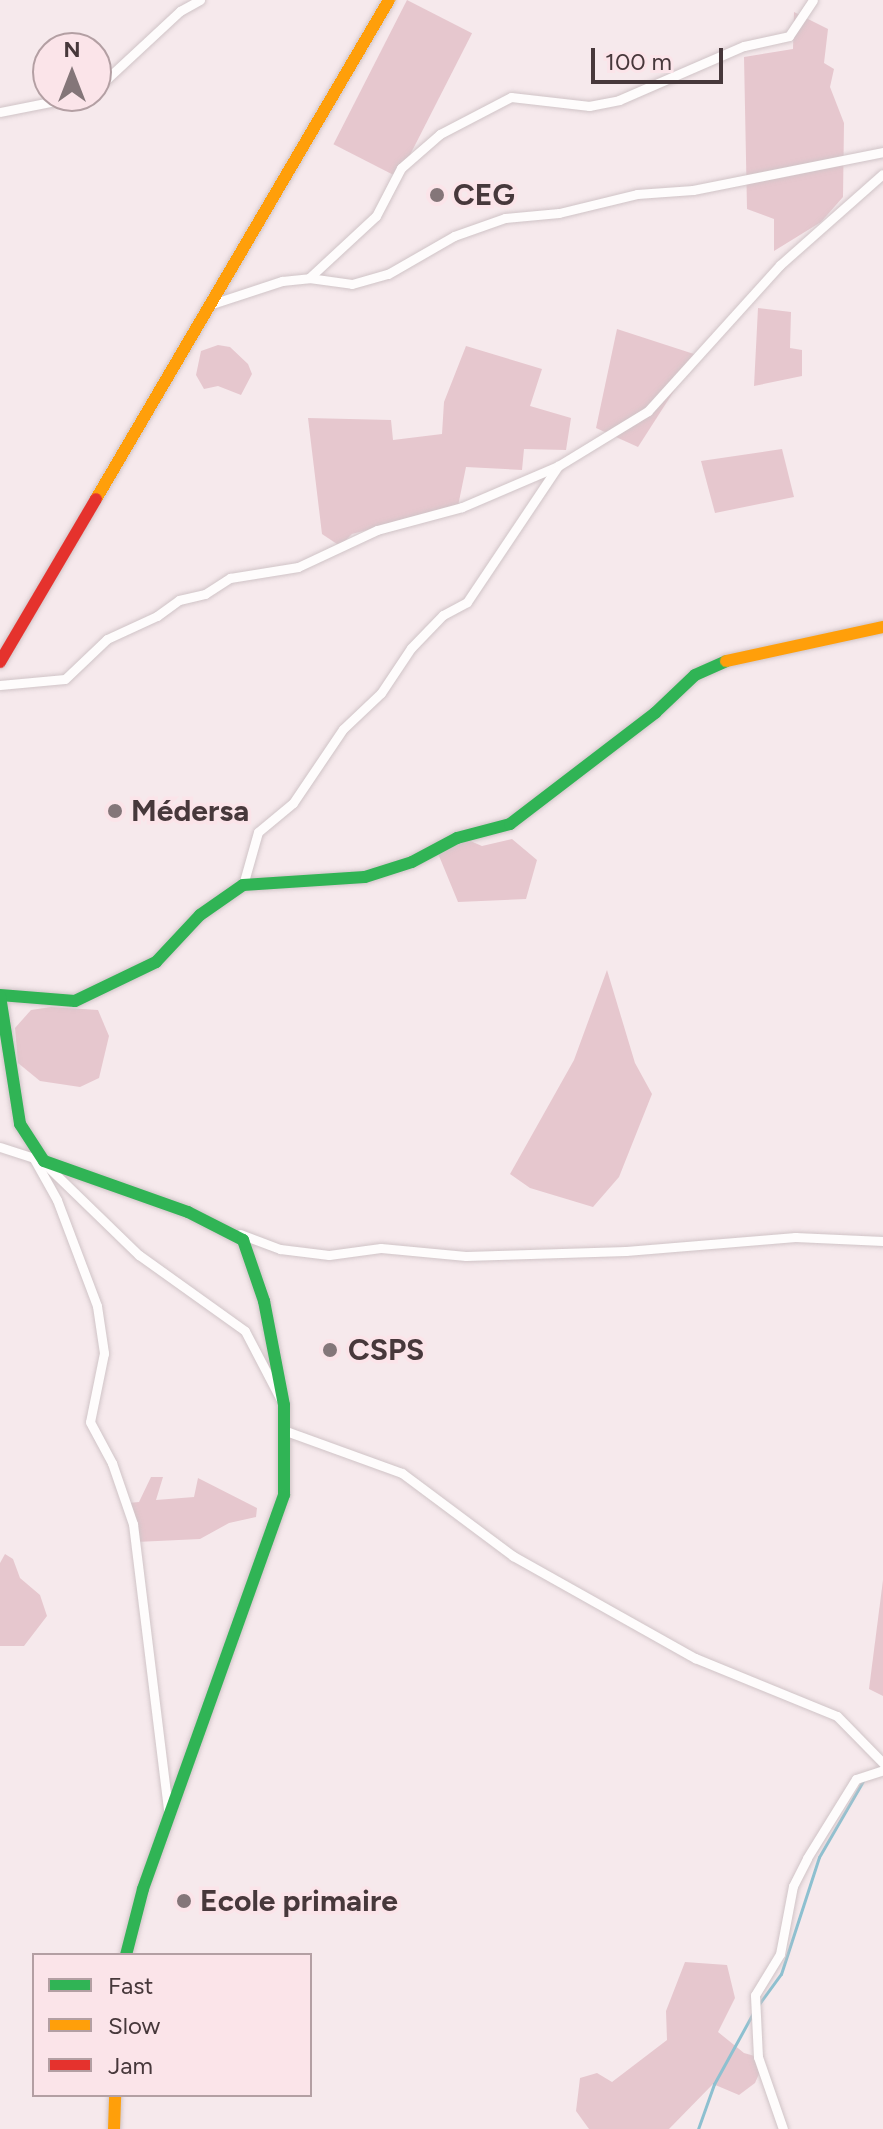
<!DOCTYPE html>
<html>
<head>
<meta charset="utf-8">
<style>
	body { margin:0 }
	#map { position:relative; width:883px; height:2129px; overflow:hidden; background:#f6e9ec; font-family:Figtree,sans-serif }
	div>[style] { position:absolute }
	.green>* { inset:0; background:#e6c7ce; transform-origin:0 0 }
	.stream>* { height:3px; margin:-1.5px; padding:0 1.5px; transform-origin:1.5px; border-radius:1.5px; background:#8dc0d0 }
	.roads { filter:drop-shadow(0 0 2px #d0c4c7) drop-shadow(0 0 2px #d0c4c7) }
	.street>* { height:9px; margin:-4.5px; padding:0 4.5px; transform-origin:4.5px; border-radius:4.5px; background:#fefcfc }
	.fast>* { height:12px; margin:-6px; padding:0 6px; transform-origin:6px; border-radius:6px; background:#30b455 }
	.slow>* { height:12px; margin:-6px; padding:0 6px; transform-origin:6px; border-radius:6px; background:#ff9f0a }
	.jam>* { height:12px; margin:-6px; padding:0 6px; transform-origin:6px; border-radius:6px; background:#e5322d }
	.dots>* { width:22px; height:22px; translate:-50% -50%; box-sizing:border-box; border:4px solid #fbe4e9; border-radius:50% }
	span { translate:-50% -50%; white-space:nowrap; text-align:center; line-height:1.15; -webkit-text-stroke:7px #fbe4e9; paint-order:stroke }
	.poi-label { font-size:30px; color:#47383b; font-weight:700 }
	.left { translate:0 -50%; text-align:left }
	.legend { position:absolute; left:32px; top:1953px; width:280px; height:144px; box-sizing:border-box; background:#fbe4e9; border:2px solid #b39fa3; margin:0; padding:10px 14px; list-style:none; font-size:24px; color:#47383b }
	.legend li { display:flex; align-items:center; gap:16px; height:40px }
	.legend b { width:40px; border:2px solid #b39fa3 }
	.north { position:absolute; left:32px; top:32px; width:80px; height:80px; box-sizing:border-box; background:#fbe4e9; border:2px solid #b39fa3; border-radius:50%; rotate:0deg; font-size:22px; font-weight:700; line-height:32px; text-align:center; color:#47383b }
	.north::after { content:''; display:block; margin:auto; width:28px; height:36px; background:#847679; clip-path:polygon(50% 0,100% 100%,50% 72%,0 100%) }
	.scale { position:absolute; left:591px; top:48px; width:132px; height:36px; box-sizing:border-box; border:4px solid #47383b; border-top:0; padding-left:10px; font-size:24px; line-height:28px; white-space:nowrap; color:#47383b; -webkit-text-stroke:6px #fbe4e9; paint-order:stroke }
</style>
</head>
<body>
<div id="map">
	<div class="green">
		<i style="left:407px;top:0;width:73px;height:162px;rotate:27deg"></i>
		<i style="clip-path:polygon(794px 12px,828px 29px,824px 63px,834px 69px,830px 87px,844px 123px,843px 197px,821px 222px,774px 251px,774px 219px,747px 209px,744px 57px,793px 49px)"></i>
		<i style="clip-path:polygon(758px 308px,791px 312px,790px 348px,802px 350px,802px 376px,754px 386px)"></i>
		<i style="clip-path:polygon(617px 329px,697px 355px,638px 447px,596px 428px)"></i>
		<i style="clip-path:polygon(218px 345px,230px 347px,248px 364px,252px 374px,241px 395px,218px 386px,204px 389px,196px 375px,201px 351px)"></i>
		<i style="clip-path:polygon(466px 346px,542px 369px,530px 406px,571px 418px,566px 450px,524px 449px,522px 470px,466px 467px,458px 506px,352px 534px,340px 546px,322px 534px,308px 418px,391px 420px,393px 440px,442px 434px,444px 402px)"></i>
		<i style="clip-path:polygon(782px 449px,794px 497px,715px 513px,701px 461px)"></i>
		<i style="clip-path:polygon(512px 839px,537px 860px,526px 899px,458px 902px,437px 851px,468px 840px,482px 846px)"></i>
		<i style="clip-path:polygon(607px 970px,635px 1063px,652px 1094px,619px 1177px,593px 1207px,530px 1188px,510px 1174px,574px 1060px)"></i>
		<i style="clip-path:polygon(51px 1007px,98px 1010px,109px 1036px,99px 1078px,80px 1087px,40px 1081px,18px 1063px,15px 1028px,31px 1010px)"></i>
		<i style="clip-path:polygon(151px 1477px,163px 1477px,156px 1500px,194px 1497px,198px 1478px,257px 1508px,256px 1517px,229px 1523px,200px 1539px,136px 1542px,129px 1503px,139px 1502px)"></i>
		<i style="clip-path:polygon(5px 1554px,13px 1559px,20px 1578px,40px 1595px,47px 1616px,24px 1646px,0 1646px,0 1563px)"></i>
		<i style="clip-path:polygon(883px 1580px,883px 1696px,869px 1689px)"></i>
		<i style="clip-path:polygon(685px 1962px,727px 1965px,735px 1998px,718px 2032px,744px 2053px,758px 2057px,763px 2065px,755px 2083px,739px 2095px,713px 2084px,669px 2129px,589px 2129px,576px 2111px,580px 2078px,597px 2073px,612px 2082px,667px 2040px,666px 2011px)"></i>
	</div>
	<div class="stream">
		<i style="left:759px;top:2004px;width:37px;rotate:-54deg"></i>
		<i style="left:781px;top:1974px;width:123px;rotate:-72deg"></i>
		<i style="left:819px;top:1857px;width:88px;rotate:-59.9deg"></i>
		<i style="left:698px;top:2129px;width:48px;rotate:-70.4deg"></i>
		<i style="left:714px;top:2084px;width:81px;rotate:-61.2deg"></i>
	</div>
	<div class="roads">
		<div class="street">
			<i style="left:96px;top:89px;width:115px;rotate:-42.9deg"></i>
			<i style="left:180px;top:11px;width:23px;rotate:-29deg"></i>
			<i style="left:0;top:112px;width:83px;rotate:-11.2deg"></i>
			<i style="left:309px;top:278px;width:91px;rotate:-42.8deg"></i>
			<i style="left:376px;top:216px;width:54px;rotate:-62.5deg"></i>
			<i style="left:401px;top:168px;width:52px;rotate:-41.1deg"></i>
			<i style="left:440px;top:134px;width:80px;rotate:-27.5deg"></i>
			<i style="left:511px;top:97px;width:79px;rotate:6.6deg"></i>
			<i style="left:589px;top:106px;width:31px;rotate:-11deg"></i>
			<i style="left:619px;top:100px;width:136px;rotate:-23.4deg"></i>
			<i style="left:744px;top:46px;width:46px;rotate:-12.5deg"></i>
			<i style="left:789px;top:36px;width:43px;rotate:-56.3deg"></i>
			<i style="left:212px;top:304px;width:74px;rotate:-18.2deg"></i>
			<i style="left:282px;top:281px;width:27px;rotate:-6deg"></i>
			<i style="left:309px;top:278px;width:43px;rotate:7.9deg"></i>
			<i style="left:352px;top:284px;width:37px;rotate:-16deg"></i>
			<i style="left:388px;top:274px;width:76px;rotate:-29.9deg"></i>
			<i style="left:454px;top:236px;width:54px;rotate:-19.4deg"></i>
			<i style="left:505px;top:218px;width:54px;rotate:-5.3deg"></i>
			<i style="left:559px;top:213px;width:80px;rotate:-13.7deg"></i>
			<i style="left:637px;top:194px;width:56px;rotate:-4.1deg"></i>
			<i style="left:693px;top:190px;width:194px;rotate:-11.3deg"></i>
			<i style="left:0;top:685px;width:65px;rotate:-5.3deg"></i>
			<i style="left:65px;top:679px;width:58px;rotate:-43.6deg"></i>
			<i style="left:107px;top:639px;width:55px;rotate:-24.7deg"></i>
			<i style="left:157px;top:616px;width:27px;rotate:-36deg"></i>
			<i style="left:179px;top:600px;width:27px;rotate:-13deg"></i>
			<i style="left:205px;top:594px;width:30px;rotate:-33deg"></i>
			<i style="left:230px;top:578px;width:69px;rotate:-9.2deg"></i>
			<i style="left:298px;top:567px;width:87px;rotate:-25.1deg"></i>
			<i style="left:377px;top:530px;width:88px;rotate:-15.1deg"></i>
			<i style="left:462px;top:507px;width:104px;rotate:-23.1deg"></i>
			<i style="left:243px;top:885px;width:55px;rotate:-74.2deg"></i>
			<i style="left:258px;top:832px;width:45px;rotate:-39.6deg"></i>
			<i style="left:293px;top:803px;width:89px;rotate:-56deg"></i>
			<i style="left:343px;top:729px;width:52px;rotate:-43.5deg"></i>
			<i style="left:381px;top:693px;width:54px;rotate:-56.3deg"></i>
			<i style="left:411px;top:648px;width:46px;rotate:-45.9deg"></i>
			<i style="left:443px;top:615px;width:27px;rotate:-28deg"></i>
			<i style="left:467px;top:602px;width:164px;rotate:-56.2deg"></i>
			<i style="left:558px;top:466px;width:105px;rotate:-31.4deg"></i>
			<i style="left:648px;top:411px;width:197px;rotate:-47.9deg"></i>
			<i style="left:780px;top:265px;width:137px;rotate:-41.5deg"></i>
			<i style="left:0;top:1147px;width:39px;rotate:18deg"></i>
			<i style="left:33px;top:1157px;width:49px;rotate:60.8deg"></i>
			<i style="left:57px;top:1200px;width:113px;rotate:69.3deg"></i>
			<i style="left:97px;top:1306px;width:48px;rotate:81.5deg"></i>
			<i style="left:104px;top:1353px;width:70px;rotate:101.5deg"></i>
			<i style="left:90px;top:1422px;width:47px;rotate:61.8deg"></i>
			<i style="left:112px;top:1463px;width:65px;rotate:71deg"></i>
			<i style="left:133px;top:1524px;width:295px;rotate:83deg"></i>
			<i style="left:45px;top:1164px;width:131px;rotate:44.1deg"></i>
			<i style="left:139px;top:1255px;width:130px;rotate:35.6deg"></i>
			<i style="left:245px;top:1331px;width:76px;rotate:62.4deg"></i>
			<i style="left:240px;top:1234px;width:43px;rotate:20.6deg"></i>
			<i style="left:280px;top:1249px;width:49px;rotate:7deg"></i>
			<i style="left:329px;top:1255px;width:52px;rotate:-7.7deg"></i>
			<i style="left:381px;top:1248px;width:85px;rotate:5.4deg"></i>
			<i style="left:466px;top:1256px;width:160px;rotate:-1.8deg"></i>
			<i style="left:626px;top:1251px;width:170px;rotate:-4.7deg"></i>
			<i style="left:795px;top:1237px;width:88px;rotate:2.6deg"></i>
			<i style="left:286px;top:1431px;width:123px;rotate:19.9deg"></i>
			<i style="left:402px;top:1473px;width:139px;rotate:36.8deg"></i>
			<i style="left:513px;top:1556px;width:209px;rotate:29.3deg"></i>
			<i style="left:695px;top:1658px;width:153px;rotate:22.2deg"></i>
			<i style="left:837px;top:1716px;width:66px;rotate:45.6deg"></i>
			<i style="left:783px;top:2129px;width:76px;rotate:-109.1deg"></i>
			<i style="left:758px;top:2057px;width:62px;rotate:-92.8deg"></i>
			<i style="left:755px;top:1995px;width:48px;rotate:-58.6deg"></i>
			<i style="left:780px;top:1954px;width:69px;rotate:-79.2deg"></i>
			<i style="left:793px;top:1886px;width:31px;rotate:-63deg"></i>
			<i style="left:807px;top:1858px;width:93px;rotate:-58.2deg"></i>
			<i style="left:856px;top:1779px;width:28px;rotate:-18deg"></i>
		</div>
		<div class="fast">
			<i style="left:0;top:995px;width:75px;rotate:4.6deg"></i>
			<i style="left:75px;top:1001px;width:90px;rotate:-25.7deg"></i>
			<i style="left:156px;top:962px;width:64px;rotate:-46.9deg"></i>
			<i style="left:200px;top:915px;width:52px;rotate:-34.9deg"></i>
			<i style="left:243px;top:885px;width:122px;rotate:-3.8deg"></i>
			<i style="left:365px;top:877px;width:49px;rotate:-17.7deg"></i>
			<i style="left:412px;top:862px;width:51px;rotate:-28.1deg"></i>
			<i style="left:457px;top:838px;width:55px;rotate:-14.8deg"></i>
			<i style="left:510px;top:824px;width:183px;rotate:-37.4deg"></i>
			<i style="left:655px;top:713px;width:55px;rotate:-43.5deg"></i>
			<i style="left:695px;top:675px;width:34px;rotate:-24deg"></i>
			<i style="left:0;top:996px;width:130px;rotate:81.1deg"></i>
			<i style="left:20px;top:1124px;width:44px;rotate:57deg"></i>
			<i style="left:44px;top:1161px;width:153px;rotate:19.5deg"></i>
			<i style="left:188px;top:1212px;width:62px;rotate:27deg"></i>
			<i style="left:243px;top:1240px;width:65px;rotate:71deg"></i>
			<i style="left:264px;top:1301px;width:106px;rotate:79.1deg"></i>
			<i style="left:284px;top:1405px;width:90px;rotate:90deg"></i>
			<i style="left:284px;top:1495px;width:418px;rotate:109.7deg"></i>
			<i style="left:143px;top:1889px;width:68px;rotate:104.4deg"></i>
		</div>
		<div class="slow">
			<i style="left:96px;top:499px;width:579px;rotate:-59.58deg"></i>
			<i style="left:726px;top:661px;width:161px;rotate:-12.2deg"></i>
			<i style="left:114px;top:2129px;width:34px;rotate:-88deg"></i>
		</div>
		<div class="jam">
			<i style="left:0;top:662px;width:189px;rotate:-59.5deg"></i>
		</div>
	</div>
	<div class="dots">
		<i style="left:437px;top:195px;background:#847679"></i>
		<i style="left:115px;top:811px;background:#847679"></i>
		<i style="left:330px;top:1350px;background:#847679"></i>
		<i style="left:184px;top:1901px;background:#847679"></i>
	</div>
	<div class="poi-label">
		<span class="left" style="left:453px;top:195px">CEG</span>
		<span class="left" style="left:131px;top:811px">Médersa</span>
		<span class="left" style="left:348px;top:1350px">CSPS</span>
		<span class="left" style="left:200px;top:1901px">Ecole primaire</span>
	</div>
	<ul class="legend">
	<li><b style="height:10px;background:#30b455"></b>Fast</li>
	<li><b style="height:10px;background:#ff9f0a"></b>Slow</li>
	<li><b style="height:10px;background:#e5322d"></b>Jam</li>
	</ul>
	<div class="north">N</div>
	<div class="scale">100 m</div>
</div>
</body>
</html>
